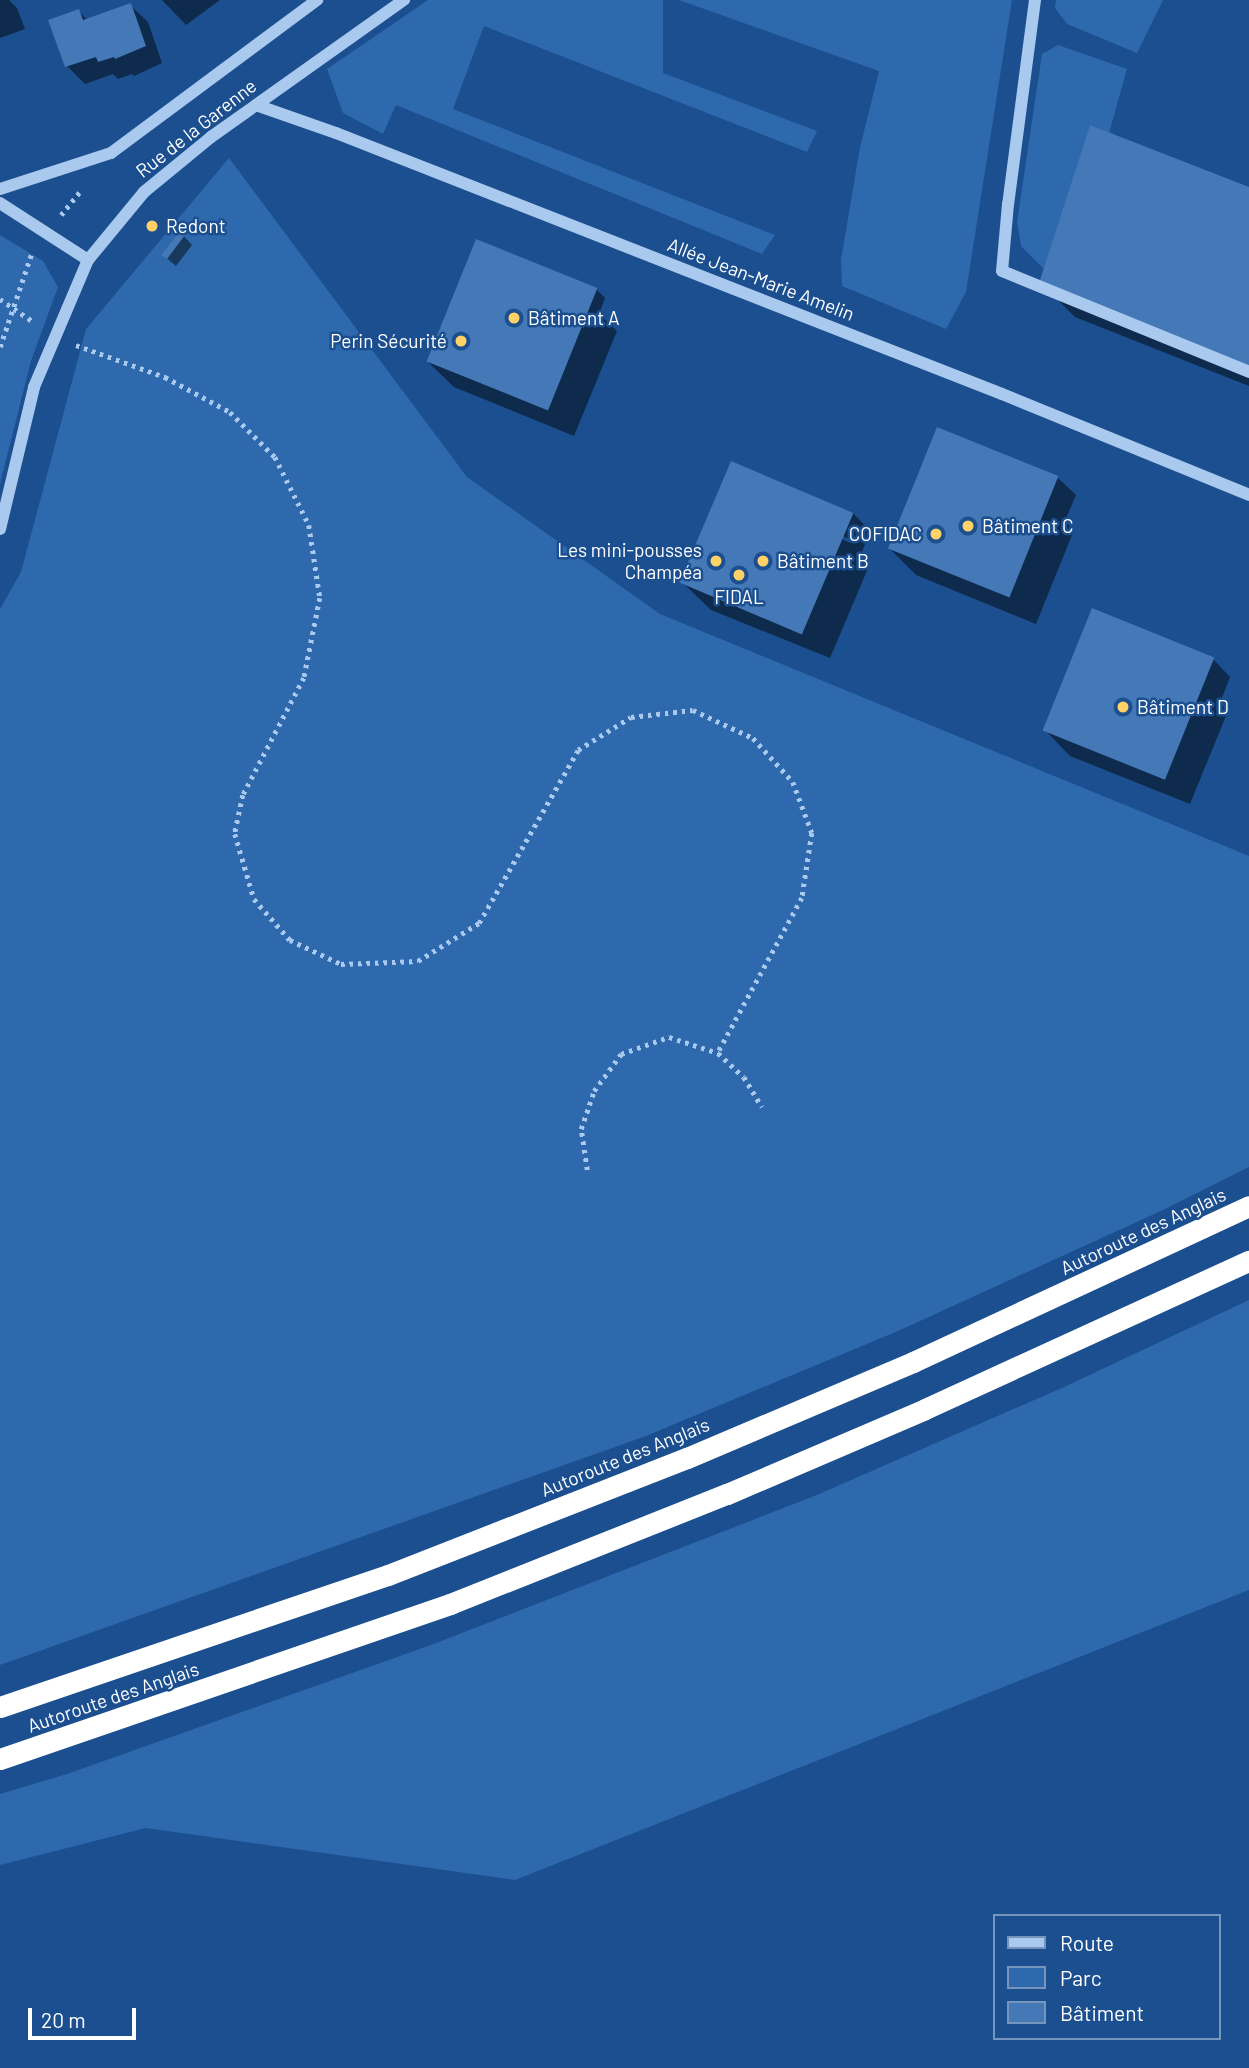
<!DOCTYPE html>
<html>
<head>
<meta charset="utf-8">
<style>
	body { margin:0 }
	#map { position:relative; width:1249px; height:2068px; overflow:hidden; background:#1b4f8f; font-family:Barlow,sans-serif }
	div>[style] { position:absolute }
	.green>* { inset:0; background:#2e69ad }
	.shadow>* { inset:0; background:#0007 }
	.building>* { inset:0; background:#4478b7; transform-origin:0 0 }
	.path>* { height:4.5px; margin-top:-2.25px; transform-origin:0; background:repeating-linear-gradient(90deg,#a9c9ee 0 3.5px,transparent 0 8.5px) }
	.minor>* { height:12px; margin:-6px; padding:0 6px; transform-origin:6px; border-radius:6px; background:#a9c9ee }
	.highway>* { height:21px; margin:-10.5px; padding:0 10.5px; transform-origin:10.5px; border-radius:10.5px; background:#fff }
	.dots>* { width:19px; height:19px; translate:-50% -50%; box-sizing:border-box; border:4px solid #1b4f8f; border-radius:50% }
	span { translate:-50% -50%; white-space:nowrap; text-align:center; line-height:1.15; -webkit-text-stroke:5px #1b4f8f; paint-order:stroke }
	.street-label { font-size:19px; color:#fff }
	.poi-label { font-size:19px; color:#fff }
	.left { translate:0 -50%; text-align:left }
	.right { translate:-100% -50%; text-align:right }
	.legend { position:absolute; left:993px; top:1914px; width:228px; height:126px; box-sizing:border-box; background:#1b4f8f; border:2px solid #7695bc; margin:0; padding:9px 12px; list-style:none; font-size:21px; color:#fff }
	.legend li { display:flex; align-items:center; gap:14px; height:35px }
	.legend b { width:35px; border:2px solid #7695bc }
	.scale { position:absolute; left:28px; top:2008px; width:108px; height:32px; box-sizing:border-box; border:4px solid #fff; border-top:0; padding-left:9px; font-size:21px; line-height:24px; white-space:nowrap; color:#fff; -webkit-text-stroke:5px #1b4f8f; paint-order:stroke }
</style>
</head>
<body>
<div id="map">
	<div class="green">
		<i style="clip-path:polygon(428px 0,663px 0,663px 73px,817px 131px,807px 152px,484px 26px,453px 109px,775px 235px,762px 254px,396px 105px,383px 134px,343px 113px,327px 69px)"></i>
		<i style="clip-path:polygon(679px 0,1012px 0,966px 292px,946px 329px,842px 286px,841px 260px,860px 147px,879px 71px)"></i>
		<i style="clip-path:polygon(1056px 0,1163px 0,1137px 53px,1067px 24px,1055px 8px)"></i>
		<i style="clip-path:polygon(1058px 45px,1127px 69px,1109px 133px,1090px 126px,1044px 269px,1021px 246px,1017px 222px,1042px 54px)"></i>
		<i style="clip-path:polygon(229px 158px,467px 477px,660px 614px,1249px 856px,1249px 1167px,1163px 1210px,898px 1331px,646px 1436px,0 1665px,0 609px,21px 572px,86px 329px)"></i>
		<i style="clip-path:polygon(0 235px,43px 261px,58px 287px,31px 361px,0 484px)"></i>
		<i style="clip-path:polygon(1249px 1300px,1249px 1590px,515px 1880px,146px 1828px,0 1865px,0 1794px,67px 1774px,431px 1645px,817px 1495px,1064px 1387px)"></i>
	</div>
	<div class="shadow">
		<i style="clip-path:polygon(0 0,9px 0,17px 8px,25px 29px,0 38px)"></i>
		<i style="clip-path:polygon(162px 0,220px 0,186px 25px)"></i>
		<i style="clip-path:polygon(130px 5px,148px 22px,162px 63px,134px 76px,132px 74px,118px 79px,113px 74px,85px 84px,67px 66px,79px 11px,87px 20px)"></i>
		<i style="clip-path:polygon(1249px 189px,1249px 386px,1075px 317px,1041px 283px)"></i>
		<i style="clip-path:polygon(181px 233px,192px 245px,176px 266px,163px 255px)"></i>
		<i style="clip-path:polygon(597px 290px,605px 298px,599px 314px,617px 331px,574px 436px,454px 387px,427px 361px)"></i>
		<i style="clip-path:polygon(evenodd,732px 464px,853px 513px,870px 531px,860px 557px,869px 566px,830px 658px,711px 610px,684px 584px,722px 490px,728px 492px,723px 487px,732px 464px,814px 524px,852px 540px,851px 543px,814px 528px,814px 524px)"></i>
		<i style="clip-path:polygon(1058px 478px,1076px 495px,1065px 521px,1074px 530px,1036px 624px,916px 575px,890px 549px)"></i>
		<i style="clip-path:polygon(1213px 659px,1230px 677px,1220px 703px,1228px 711px,1190px 804px,1070px 756px,1044px 729px)"></i>
	</div>
	<div class="building">
		<i style="clip-path:polygon(131px 3px,146px 46px,115px 59px,114px 57px,98px 62px,96px 57px,65px 67px,48px 20px,79px 9px,83px 20px)"></i>
		<i style="clip-path:polygon(1090px 125px,1249px 187px,1249px 367px,1039px 283px)"></i>
		<i style="clip-path:polygon(181px 230px,185px 235px,167px 259px,161px 255px)"></i>
		<i style="left:476px;top:239px;width:131px;height:132px;rotate:22deg"></i>
		<i style="left:937px;top:427px;width:131px;height:131px;rotate:22deg"></i>
		<i style="left:731px;top:461px;width:133px;height:132px;rotate:23deg"></i>
		<i style="left:1092px;top:608px;width:132px;height:132px;rotate:22deg"></i>
	</div>
	<div class="path">
		<i style="left:61px;top:215px;width:33px;rotate:-51deg"></i>
		<i style="left:0;top:299px;width:42px;rotate:34.4deg"></i>
		<i style="left:76px;top:345px;width:95px;rotate:19.8deg"></i>
		<i style="left:165px;top:377px;width:74px;rotate:28.3deg"></i>
		<i style="left:230px;top:412px;width:64px;rotate:45deg"></i>
		<i style="left:275px;top:457px;width:76px;rotate:63.4deg"></i>
		<i style="left:309px;top:525px;width:74px;rotate:81.4deg"></i>
		<i style="left:320px;top:598px;width:82px;rotate:101.3deg"></i>
		<i style="left:304px;top:678px;width:132px;rotate:117.5deg"></i>
		<i style="left:243px;top:795px;width:40px;rotate:102deg"></i>
		<i style="left:235px;top:834px;width:68px;rotate:73.7deg"></i>
		<i style="left:254px;top:899px;width:55px;rotate:48.7deg"></i>
		<i style="left:290px;top:940px;width:56px;rotate:25.2deg"></i>
		<i style="left:341px;top:964px;width:77px;rotate:-2.2deg"></i>
		<i style="left:418px;top:961px;width:72px;rotate:-31.9deg"></i>
		<i style="left:479px;top:923px;width:199px;rotate:-60.2deg"></i>
		<i style="left:578px;top:750px;width:62px;rotate:-31.9deg"></i>
		<i style="left:631px;top:717px;width:62px;rotate:-6.4deg"></i>
		<i style="left:693px;top:710px;width:66px;rotate:25deg"></i>
		<i style="left:753px;top:738px;width:59px;rotate:47.7deg"></i>
		<i style="left:793px;top:782px;width:54px;rotate:69.6deg"></i>
		<i style="left:812px;top:833px;width:66px;rotate:98.7deg"></i>
		<i style="left:802px;top:898px;width:176px;rotate:118.5deg"></i>
		<i style="left:0;top:347px;width:100px;rotate:-71.4deg"></i>
		<i style="left:587px;top:1170px;width:41px;rotate:-98.3deg"></i>
		<i style="left:581px;top:1129px;width:40px;rotate:-71.1deg"></i>
		<i style="left:594px;top:1091px;width:46px;rotate:-53.9deg"></i>
		<i style="left:621px;top:1054px;width:51px;rotate:-19.5deg"></i>
		<i style="left:669px;top:1037px;width:52px;rotate:18.1deg"></i>
		<i style="left:718px;top:1053px;width:35px;rotate:43deg"></i>
		<i style="left:744px;top:1077px;width:35px;rotate:59deg"></i>
	</div>
	<div class="minor">
		<i style="left:1035px;top:0;width:206px;rotate:97.5deg"></i>
		<i style="left:1008px;top:204px;width:67px;rotate:95.1deg"></i>
		<i style="left:1002px;top:271px;width:267px;rotate:22.2deg"></i>
		<i style="left:256px;top:105px;width:85px;rotate:19.3deg"></i>
		<i style="left:336px;top:133px;width:715px;rotate:21.4deg"></i>
		<i style="left:1002px;top:394px;width:267px;rotate:22.2deg"></i>
		<i style="left:0;top:189px;width:117px;rotate:-18deg"></i>
		<i style="left:111px;top:153px;width:257px;rotate:-36.6deg"></i>
		<i style="left:0;top:203px;width:105px;rotate:32.9deg"></i>
		<i style="left:0;top:529px;width:146px;rotate:-76.5deg"></i>
		<i style="left:34px;top:387px;width:138px;rotate:-67deg"></i>
		<i style="left:88px;top:260px;width:88px;rotate:-50.5deg"></i>
		<i style="left:144px;top:192px;width:87px;rotate:-39.4deg"></i>
		<i style="left:211px;top:137px;width:237px;rotate:-35.4deg"></i>
	</div>
	<div class="highway">
		<i style="left:0;top:1707px;width:410px;rotate:-18.8deg"></i>
		<i style="left:388px;top:1575px;width:321px;rotate:-21.4deg"></i>
		<i style="left:687px;top:1458px;width:246px;rotate:-23deg"></i>
		<i style="left:913px;top:1362px;width:370px;rotate:-24.9deg"></i>
		<i style="left:0;top:1759px;width:476px;rotate:-19deg"></i>
		<i style="left:450px;top:1604px;width:298px;rotate:-21.7deg"></i>
		<i style="left:727px;top:1494px;width:215px;rotate:-23.2deg"></i>
		<i style="left:925px;top:1409px;width:356px;rotate:-24.6deg"></i>
	</div>
	<div class="dots">
		<i style="left:152px;top:226px;background:#ffd166"></i>
		<i style="left:514px;top:318px;background:#ffd166"></i>
		<i style="left:461px;top:341px;background:#ffd166"></i>
		<i style="left:968px;top:526px;background:#ffd166"></i>
		<i style="left:936px;top:534px;background:#ffd166"></i>
		<i style="left:716px;top:561px;background:#ffd166"></i>
		<i style="left:763px;top:561px;background:#ffd166"></i>
		<i style="left:739px;top:575px;background:#ffd166"></i>
		<i style="left:1123px;top:707px;background:#ffd166"></i>
	</div>
	<div class="street-label">
		<span style="left:196px;top:128px;rotate:-38deg">Rue de la Garenne</span>
		<span style="left:761px;top:279px;rotate:21deg">Allée Jean-Marie Amelin</span>
		<span style="left:1143px;top:1231px;rotate:-25deg">Autoroute des Anglais</span>
		<span style="left:625px;top:1457px;rotate:-22deg">Autoroute des Anglais</span>
		<span style="left:113px;top:1697px;rotate:-19deg">Autoroute des Anglais</span>
	</div>
	<div class="poi-label">
		<span class="left" style="left:166px;top:226px">Redont</span>
		<span class="left" style="left:528px;top:318px">Bâtiment A</span>
		<span class="right" style="left:447px;top:341px">Perin Sécurité</span>
		<span class="left" style="left:982px;top:526px">Bâtiment C</span>
		<span class="right" style="left:922px;top:534px">COFIDAC</span>
		<span class="right" style="left:702px;top:561px">Les mini-pousses<br>Champéa</span>
		<span class="left" style="left:777px;top:561px">Bâtiment B</span>
		<span style="left:739px;top:597px">FIDAL</span>
		<span class="left" style="left:1137px;top:707px">Bâtiment D</span>
	</div>
	<ul class="legend">
	<li><b style="height:9px;background:#a9c9ee"></b>Route</li>
	<li><b style="height:19px;background:#2e69ad"></b>Parc</li>
	<li><b style="height:19px;background:#4478b7"></b>Bâtiment</li>
	</ul>
	<div class="scale">20 m</div>
</div>
</body>
</html>
